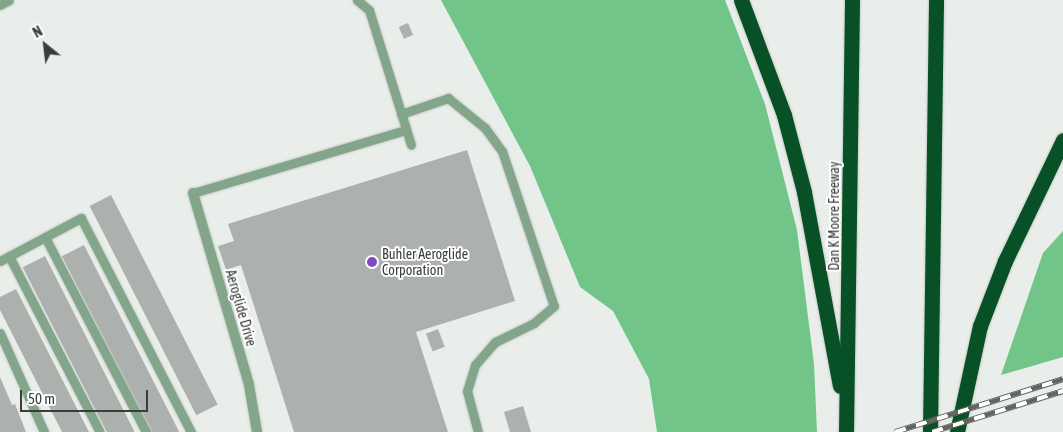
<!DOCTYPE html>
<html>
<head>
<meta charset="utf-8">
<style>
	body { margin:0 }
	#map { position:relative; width:1063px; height:432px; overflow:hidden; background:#e9eeea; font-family:"Asap Condensed",sans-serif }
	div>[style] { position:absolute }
	.forest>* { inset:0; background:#72c588 }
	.building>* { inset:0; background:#acb1ad; transform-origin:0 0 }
	.roads { filter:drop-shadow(0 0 1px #c6cbc7) drop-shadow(0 0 1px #c6cbc7) }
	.service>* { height:9px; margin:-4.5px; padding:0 4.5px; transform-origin:4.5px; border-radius:4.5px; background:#83a58a }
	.minor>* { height:10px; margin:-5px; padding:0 5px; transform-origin:5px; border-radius:5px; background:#83a58a }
	.motorway>* { height:15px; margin:-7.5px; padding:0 7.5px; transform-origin:7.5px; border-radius:7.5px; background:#085025 }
	.rail>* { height:5.5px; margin-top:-2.75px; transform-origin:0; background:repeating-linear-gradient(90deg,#fff 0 11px,#616461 0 22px); box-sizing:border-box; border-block:1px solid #616461 }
	.dots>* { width:14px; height:14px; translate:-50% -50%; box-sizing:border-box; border:2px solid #fff; border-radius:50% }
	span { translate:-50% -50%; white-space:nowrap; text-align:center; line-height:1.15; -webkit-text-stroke:4px #fff; paint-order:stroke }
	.street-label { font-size:14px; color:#3b3d3b }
	.poi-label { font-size:14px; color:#3b3d3b }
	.left { translate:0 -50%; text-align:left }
	.north { position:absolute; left:20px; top:20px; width:50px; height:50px; -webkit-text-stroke:4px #fff; paint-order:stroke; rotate:331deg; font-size:14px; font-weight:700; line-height:20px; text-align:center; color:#3b3d3b }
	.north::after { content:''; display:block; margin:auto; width:18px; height:22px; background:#3b3d3b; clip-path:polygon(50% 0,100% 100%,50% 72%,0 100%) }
	.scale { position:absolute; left:20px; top:390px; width:128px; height:22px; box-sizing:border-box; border:2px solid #3b3d3b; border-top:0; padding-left:6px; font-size:15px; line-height:18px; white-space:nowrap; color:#3b3d3b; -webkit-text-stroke:4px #fff; paint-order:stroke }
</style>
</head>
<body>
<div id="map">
	<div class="forest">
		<i style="clip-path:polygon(441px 0,725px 0,765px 104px,797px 230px,814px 364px,817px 432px,657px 432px,649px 379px,613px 311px,580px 287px,530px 166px)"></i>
		<i style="clip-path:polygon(1063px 231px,1063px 357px,1001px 375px,1043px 253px)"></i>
	</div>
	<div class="building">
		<i style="left:408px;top:23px;width:13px;height:10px;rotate:67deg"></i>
		<i style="clip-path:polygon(467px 150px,515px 301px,416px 332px,448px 432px,294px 432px,241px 265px,226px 270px,218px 246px,234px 241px,228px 224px)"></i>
		<i style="left:111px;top:195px;width:235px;height:24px;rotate:63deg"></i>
		<i style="left:84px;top:245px;width:210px;height:25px;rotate:63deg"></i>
		<i style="left:45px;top:256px;width:197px;height:25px;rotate:63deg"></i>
		<i style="clip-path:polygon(16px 289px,89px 432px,62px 432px,0 310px,0 297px)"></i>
		<i style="left:438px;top:329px;width:19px;height:13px;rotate:69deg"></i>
		<i style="clip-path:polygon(0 377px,12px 405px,15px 404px,26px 432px,0 432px)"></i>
		<i style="clip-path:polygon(523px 406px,531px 432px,510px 432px,504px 412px)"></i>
	</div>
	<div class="roads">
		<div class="service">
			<i style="left:357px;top:0;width:16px;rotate:40deg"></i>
			<i style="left:369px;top:10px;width:141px;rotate:72.7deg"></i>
			<i style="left:0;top:5px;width:10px;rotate:-29deg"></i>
			<i style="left:401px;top:114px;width:50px;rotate:-18.8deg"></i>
			<i style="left:448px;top:98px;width:48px;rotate:39deg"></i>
			<i style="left:485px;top:128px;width:29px;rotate:54deg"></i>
			<i style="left:502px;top:151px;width:163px;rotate:71.5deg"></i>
			<i style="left:554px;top:306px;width:26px;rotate:140deg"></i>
			<i style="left:534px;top:323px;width:43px;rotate:154deg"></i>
			<i style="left:495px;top:342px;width:30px;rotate:131deg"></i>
			<i style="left:475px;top:365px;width:27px;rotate:107deg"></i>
			<i style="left:467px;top:391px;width:42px;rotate:75deg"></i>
			<i style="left:193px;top:193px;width:222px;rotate:-16.5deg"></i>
			<i style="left:45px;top:237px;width:220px;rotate:62.6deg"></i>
			<i style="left:9px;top:256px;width:198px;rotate:62.7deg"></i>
			<i style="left:0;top:261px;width:92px;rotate:-28deg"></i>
			<i style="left:81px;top:218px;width:241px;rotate:62.8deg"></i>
			<i style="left:0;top:333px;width:108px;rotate:66deg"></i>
		</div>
		<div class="minor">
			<i style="left:193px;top:193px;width:200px;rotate:73.7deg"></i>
			<i style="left:249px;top:385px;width:48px;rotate:80.3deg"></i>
		</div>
		<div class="motorway">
			<i style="left:741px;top:0;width:123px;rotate:69.5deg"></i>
			<i style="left:784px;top:115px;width:80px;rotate:75.4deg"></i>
			<i style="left:804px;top:192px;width:197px;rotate:79.5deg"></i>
			<i style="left:846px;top:432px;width:432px;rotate:-89.2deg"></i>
			<i style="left:930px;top:432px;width:432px;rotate:-89.2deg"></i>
			<i style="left:957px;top:432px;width:108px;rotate:-77.8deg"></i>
			<i style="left:980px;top:326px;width:70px;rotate:-69deg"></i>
			<i style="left:1005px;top:261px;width:134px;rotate:-64.4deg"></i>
		</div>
	</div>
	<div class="rail">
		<i style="left:895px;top:432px;width:176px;rotate:-17.5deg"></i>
		<i style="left:932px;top:432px;width:137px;rotate:-17.4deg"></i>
	</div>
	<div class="dots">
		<i style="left:372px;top:262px;background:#804bc2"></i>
	</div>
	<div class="street-label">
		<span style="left:834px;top:216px;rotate:-90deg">Dan K Moore Freeway</span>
		<span style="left:241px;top:308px;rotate:74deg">Aeroglide Drive</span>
	</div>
	<div class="poi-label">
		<span class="left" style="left:382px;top:262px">Buhler Aeroglide<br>Corporation</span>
	</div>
	<div class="north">N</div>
	<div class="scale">50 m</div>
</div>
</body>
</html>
